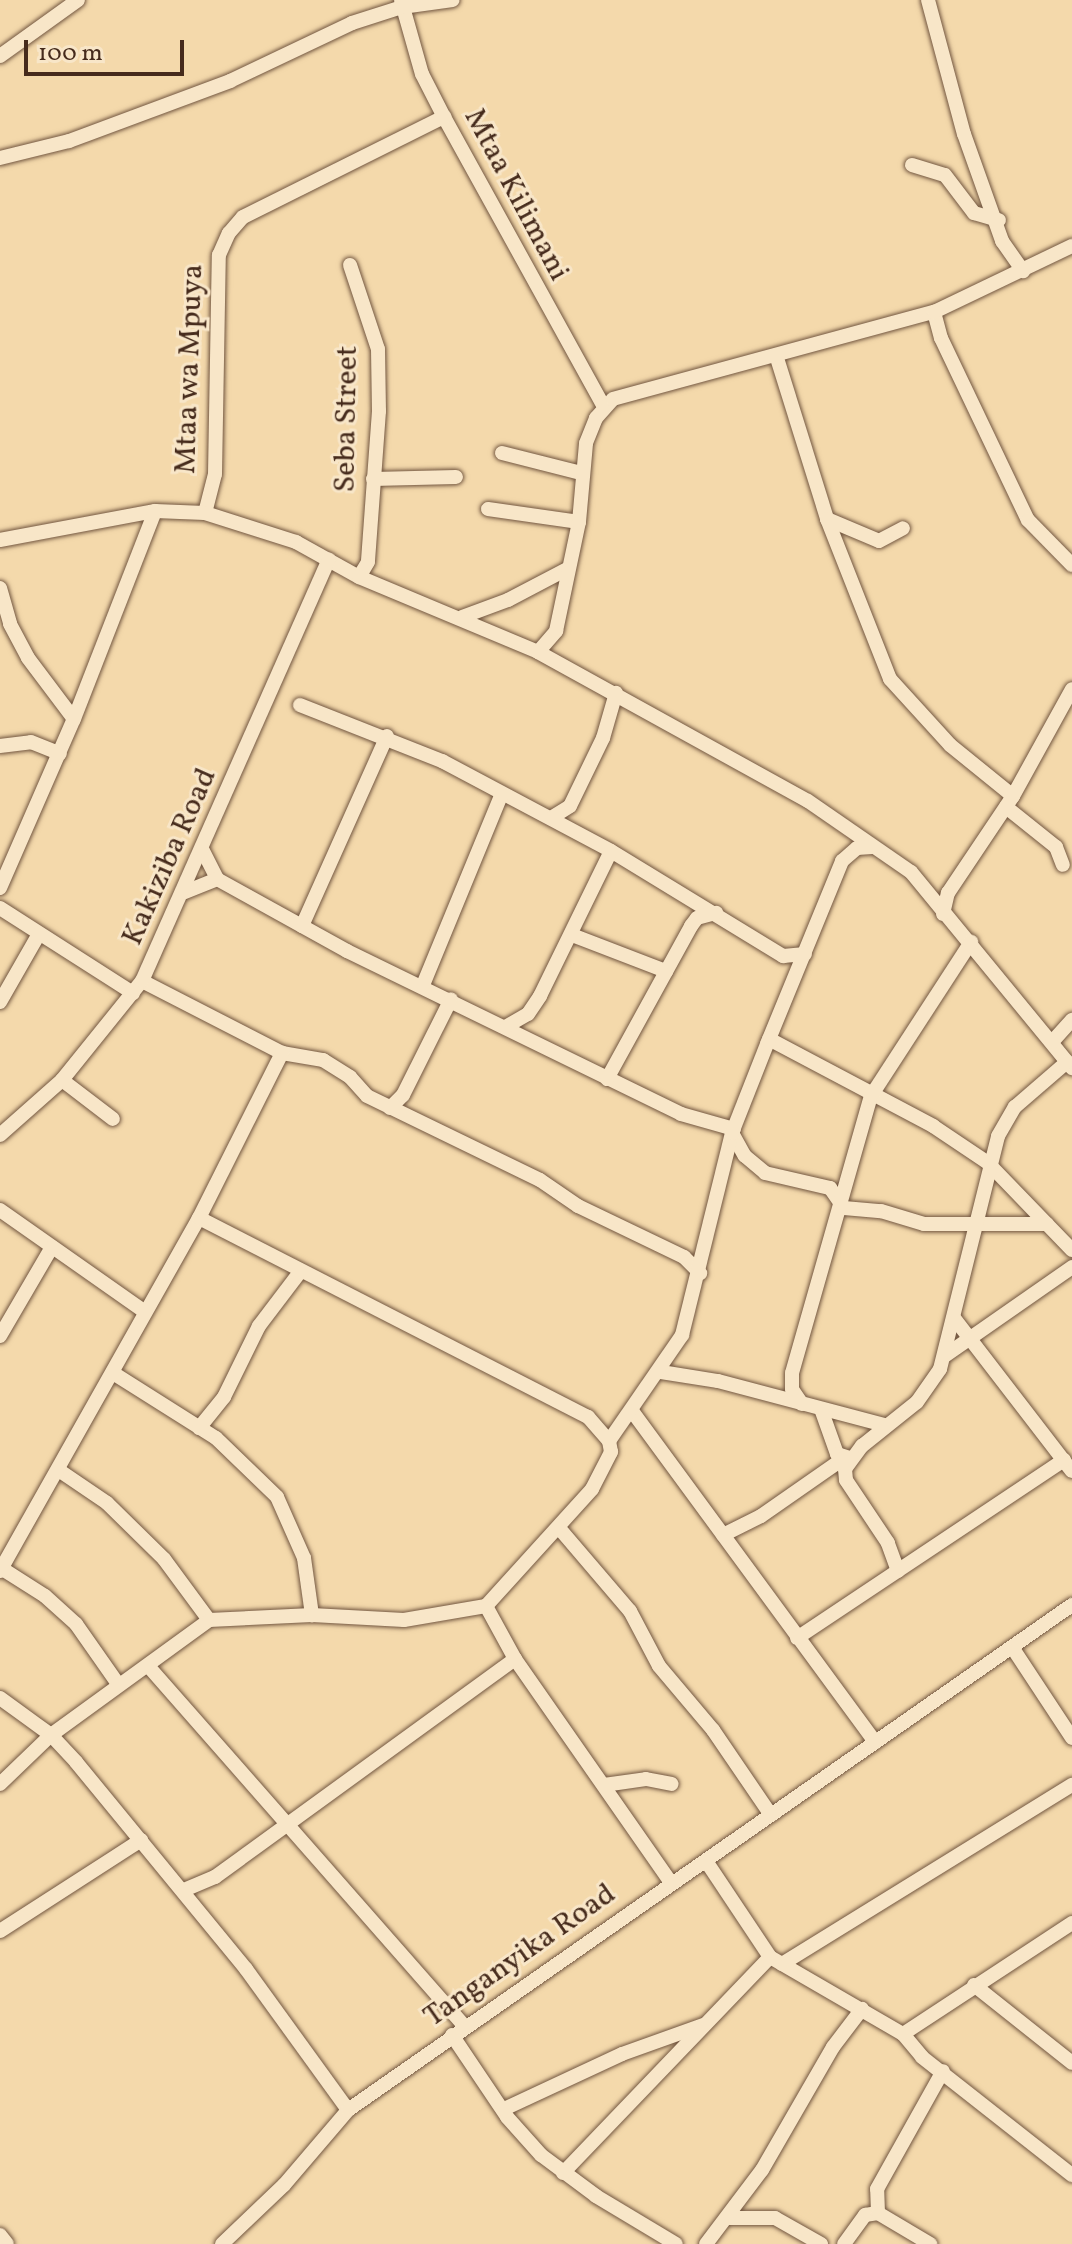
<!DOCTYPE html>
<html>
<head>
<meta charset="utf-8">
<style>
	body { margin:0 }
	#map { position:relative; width:1072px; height:2244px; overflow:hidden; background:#f4d9ab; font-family:Vollkorn,serif }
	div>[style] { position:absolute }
	.roads { filter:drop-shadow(0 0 2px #725640) drop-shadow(0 0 2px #725640) }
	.minor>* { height:14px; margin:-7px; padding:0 7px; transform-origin:7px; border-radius:7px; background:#f8e6c8 }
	span { translate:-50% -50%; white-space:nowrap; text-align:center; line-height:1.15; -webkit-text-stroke:6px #f8e6c8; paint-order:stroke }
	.street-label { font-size:30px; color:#462b1c }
	.scale { position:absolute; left:24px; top:40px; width:160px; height:36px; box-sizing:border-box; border:4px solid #462b1c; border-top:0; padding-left:10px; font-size:24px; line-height:28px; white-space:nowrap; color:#462b1c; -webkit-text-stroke:6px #f8e6c8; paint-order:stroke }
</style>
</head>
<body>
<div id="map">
	<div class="roads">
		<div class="minor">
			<i style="left:401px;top:0;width:77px;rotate:74.2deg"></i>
			<i style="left:422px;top:74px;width:48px;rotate:62.9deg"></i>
			<i style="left:444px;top:117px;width:331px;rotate:61.1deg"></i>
			<i style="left:928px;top:0;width:139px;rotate:75deg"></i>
			<i style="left:964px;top:134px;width:114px;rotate:70.4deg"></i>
			<i style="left:1002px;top:241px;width:37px;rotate:55deg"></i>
			<i style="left:0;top:56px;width:96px;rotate:-35.7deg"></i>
			<i style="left:0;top:158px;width:71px;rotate:-13.8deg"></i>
			<i style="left:69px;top:141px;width:172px;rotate:-20.4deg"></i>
			<i style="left:230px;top:81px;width:135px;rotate:-25.4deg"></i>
			<i style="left:352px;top:23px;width:52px;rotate:-17.7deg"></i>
			<i style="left:402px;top:7px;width:51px;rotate:-7.8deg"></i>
			<i style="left:912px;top:165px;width:34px;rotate:17deg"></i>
			<i style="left:945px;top:175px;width:48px;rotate:52.7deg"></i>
			<i style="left:974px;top:213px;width:26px;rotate:16deg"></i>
			<i style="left:350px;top:265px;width:89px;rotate:71.6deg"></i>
			<i style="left:378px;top:349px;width:62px;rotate:89.1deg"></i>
			<i style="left:379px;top:411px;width:151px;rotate:94.2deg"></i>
			<i style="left:368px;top:562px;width:17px;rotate:121deg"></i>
			<i style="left:934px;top:312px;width:27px;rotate:75deg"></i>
			<i style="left:941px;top:338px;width:202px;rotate:64.5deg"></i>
			<i style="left:1028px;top:520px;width:63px;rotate:45.6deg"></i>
			<i style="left:777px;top:358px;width:169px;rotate:72.7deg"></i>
			<i style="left:827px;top:519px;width:172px;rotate:68.5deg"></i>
			<i style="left:890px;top:679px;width:89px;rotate:47.7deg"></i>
			<i style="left:950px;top:745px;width:81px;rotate:39deg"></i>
			<i style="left:502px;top:453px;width:81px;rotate:14.2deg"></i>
			<i style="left:373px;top:479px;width:83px;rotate:-1.4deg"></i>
			<i style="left:488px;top:509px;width:92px;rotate:8.1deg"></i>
			<i style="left:205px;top:513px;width:40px;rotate:-75.6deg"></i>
			<i style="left:215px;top:474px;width:219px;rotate:-89deg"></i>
			<i style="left:219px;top:255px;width:24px;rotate:-66deg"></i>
			<i style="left:229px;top:233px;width:21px;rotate:-49deg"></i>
			<i style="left:243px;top:217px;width:225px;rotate:-26.5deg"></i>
			<i style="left:827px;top:519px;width:56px;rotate:22.9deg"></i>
			<i style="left:879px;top:541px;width:27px;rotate:-28deg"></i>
			<i style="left:0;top:540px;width:158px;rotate:-10.6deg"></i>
			<i style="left:155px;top:511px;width:50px;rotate:2.3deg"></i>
			<i style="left:205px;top:513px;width:96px;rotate:17.7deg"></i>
			<i style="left:296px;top:542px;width:72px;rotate:29.1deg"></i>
			<i style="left:359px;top:577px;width:194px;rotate:22.7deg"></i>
			<i style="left:538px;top:652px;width:308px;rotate:28.9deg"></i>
			<i style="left:808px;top:801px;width:125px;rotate:34.6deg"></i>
			<i style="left:911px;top:872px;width:254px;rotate:50.6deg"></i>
			<i style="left:0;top:588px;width:37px;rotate:74deg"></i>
			<i style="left:10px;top:624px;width:38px;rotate:62deg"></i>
			<i style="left:28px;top:658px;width:76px;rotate:53deg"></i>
			<i style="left:462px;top:617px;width:49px;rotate:-20.3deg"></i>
			<i style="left:508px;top:600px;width:67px;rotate:-27.7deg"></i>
			<i style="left:538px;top:652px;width:28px;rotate:-49deg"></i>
			<i style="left:556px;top:631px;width:111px;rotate:-78.1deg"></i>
			<i style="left:579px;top:522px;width:79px;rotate:-84.9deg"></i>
			<i style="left:586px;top:443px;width:27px;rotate:-68deg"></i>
			<i style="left:596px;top:418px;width:25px;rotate:-48deg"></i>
			<i style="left:613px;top:399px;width:333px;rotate:-15.2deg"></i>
			<i style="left:934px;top:312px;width:153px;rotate:-25.6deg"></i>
			<i style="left:300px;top:705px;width:153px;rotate:21.5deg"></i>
			<i style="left:442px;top:761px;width:191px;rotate:28deg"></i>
			<i style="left:611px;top:851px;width:202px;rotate:31.4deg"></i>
			<i style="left:783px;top:956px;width:22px;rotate:-5deg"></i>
			<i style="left:0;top:746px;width:31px;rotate:-7deg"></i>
			<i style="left:31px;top:742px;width:31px;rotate:22deg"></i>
			<i style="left:1006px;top:807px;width:64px;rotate:38.7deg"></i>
			<i style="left:1056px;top:847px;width:19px;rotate:69deg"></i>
			<i style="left:551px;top:818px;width:22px;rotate:-32deg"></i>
			<i style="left:570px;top:806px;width:76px;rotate:-64.1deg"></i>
			<i style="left:603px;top:738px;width:47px;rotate:-73.9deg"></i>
			<i style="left:203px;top:851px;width:31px;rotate:63deg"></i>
			<i style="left:217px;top:879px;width:149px;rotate:29deg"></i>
			<i style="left:347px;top:951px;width:372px;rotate:26deg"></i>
			<i style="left:681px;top:1114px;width:55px;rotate:15.8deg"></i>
			<i style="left:0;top:888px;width:184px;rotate:-66.4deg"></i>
			<i style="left:74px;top:719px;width:223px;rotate:-68.7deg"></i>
			<i style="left:185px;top:892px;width:35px;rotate:-22deg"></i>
			<i style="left:0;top:908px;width:158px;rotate:32.6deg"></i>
			<i style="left:943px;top:914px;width:22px;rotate:-77deg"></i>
			<i style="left:948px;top:893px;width:117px;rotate:-56.2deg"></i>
			<i style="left:1013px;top:796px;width:122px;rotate:-61.1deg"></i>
			<i style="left:302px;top:926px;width:208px;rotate:-65.9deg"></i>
			<i style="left:572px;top:935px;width:101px;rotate:21deg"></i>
			<i style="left:142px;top:981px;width:157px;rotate:27.2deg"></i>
			<i style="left:282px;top:1053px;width:42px;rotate:9.7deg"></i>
			<i style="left:323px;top:1060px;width:32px;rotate:32deg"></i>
			<i style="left:350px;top:1077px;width:25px;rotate:48deg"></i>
			<i style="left:367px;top:1096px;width:192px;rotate:25.9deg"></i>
			<i style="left:540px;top:1180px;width:46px;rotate:34.4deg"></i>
			<i style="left:578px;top:1206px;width:118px;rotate:25.7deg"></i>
			<i style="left:684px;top:1257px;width:23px;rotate:45deg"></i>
			<i style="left:423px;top:985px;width:204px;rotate:-67.6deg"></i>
			<i style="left:0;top:1002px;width:78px;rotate:-60.2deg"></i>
			<i style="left:507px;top:1026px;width:24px;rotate:-30deg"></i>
			<i style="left:528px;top:1014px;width:22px;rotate:-56deg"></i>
			<i style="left:540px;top:996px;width:161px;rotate:-63.9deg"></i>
			<i style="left:769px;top:1039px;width:186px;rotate:27.9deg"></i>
			<i style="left:933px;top:1126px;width:66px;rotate:33.9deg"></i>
			<i style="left:988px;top:1163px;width:121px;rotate:46deg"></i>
			<i style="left:1052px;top:1042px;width:30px;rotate:-48deg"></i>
			<i style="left:607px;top:1079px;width:175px;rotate:-61.2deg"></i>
			<i style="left:691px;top:926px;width:10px;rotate:-53deg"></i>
			<i style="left:697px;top:918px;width:20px;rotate:-15deg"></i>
			<i style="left:62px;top:1080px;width:64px;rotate:37.4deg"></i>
			<i style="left:390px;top:1108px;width:18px;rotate:-45deg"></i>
			<i style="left:403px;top:1095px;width:107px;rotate:-63.4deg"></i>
			<i style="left:732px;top:1133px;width:26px;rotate:61deg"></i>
			<i style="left:745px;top:1156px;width:26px;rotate:40deg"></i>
			<i style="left:765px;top:1173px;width:67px;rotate:13deg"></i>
			<i style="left:830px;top:1188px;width:24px;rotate:55deg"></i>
			<i style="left:844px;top:1208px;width:37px;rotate:5deg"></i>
			<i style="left:881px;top:1211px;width:45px;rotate:16.8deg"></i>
			<i style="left:924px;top:1224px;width:123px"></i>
			<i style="left:0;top:1135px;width:83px;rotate:-41.6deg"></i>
			<i style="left:62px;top:1080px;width:127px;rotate:-51.1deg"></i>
			<i style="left:142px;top:981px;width:461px;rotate:-66.1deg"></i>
			<i style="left:0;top:1210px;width:177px;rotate:35.1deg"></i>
			<i style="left:954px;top:1318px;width:193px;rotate:52.4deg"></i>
			<i style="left:0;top:1336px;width:103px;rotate:-59.7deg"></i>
			<i style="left:946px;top:1355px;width:154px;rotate:-34.9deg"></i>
			<i style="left:661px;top:1372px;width:58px;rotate:9deg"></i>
			<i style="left:718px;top:1381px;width:173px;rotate:14.8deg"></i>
			<i style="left:113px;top:1373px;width:122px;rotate:32.3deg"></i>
			<i style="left:216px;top:1438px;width:85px;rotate:44deg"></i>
			<i style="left:277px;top:1497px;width:67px;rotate:66.1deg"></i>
			<i style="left:304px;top:1558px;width:58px;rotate:82deg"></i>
			<i style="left:802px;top:1404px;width:18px;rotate:-124deg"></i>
			<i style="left:792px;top:1389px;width:16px;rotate:-90deg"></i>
			<i style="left:792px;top:1373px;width:288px;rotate:-74.1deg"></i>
			<i style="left:871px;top:1096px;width:184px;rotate:-57deg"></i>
			<i style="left:821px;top:1409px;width:48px;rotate:70.4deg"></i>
			<i style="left:837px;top:1454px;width:14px;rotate:17deg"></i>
			<i style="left:632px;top:1411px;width:411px;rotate:53.7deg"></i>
			<i style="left:199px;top:1428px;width:40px;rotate:-51deg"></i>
			<i style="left:224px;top:1397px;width:79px;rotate:-63.8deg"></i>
			<i style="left:259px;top:1326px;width:68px;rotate:-52.8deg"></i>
			<i style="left:609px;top:1441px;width:129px;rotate:-55.4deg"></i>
			<i style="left:682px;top:1335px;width:208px;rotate:-76.1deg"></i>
			<i style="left:732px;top:1133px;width:96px;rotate:-68.5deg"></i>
			<i style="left:767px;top:1044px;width:198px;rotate:-67.7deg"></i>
			<i style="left:842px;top:861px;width:20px;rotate:-41deg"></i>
			<i style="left:857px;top:848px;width:15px;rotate:-4deg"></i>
			<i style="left:60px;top:1471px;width:57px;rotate:34.2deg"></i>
			<i style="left:107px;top:1503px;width:80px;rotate:44.5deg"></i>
			<i style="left:164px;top:1559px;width:76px;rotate:53.6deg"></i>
			<i style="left:559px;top:1528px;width:109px;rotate:49.5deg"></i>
			<i style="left:630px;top:1611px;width:62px;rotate:62.2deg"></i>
			<i style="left:659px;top:1666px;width:84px;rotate:49.8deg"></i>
			<i style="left:713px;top:1730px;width:103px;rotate:55.7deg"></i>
			<i style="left:723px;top:1535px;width:42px;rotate:-26.6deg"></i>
			<i style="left:761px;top:1516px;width:101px;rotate:-34.9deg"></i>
			<i style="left:1px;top:1568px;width:52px;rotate:32.5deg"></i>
			<i style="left:45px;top:1596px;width:42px;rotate:42.1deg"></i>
			<i style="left:76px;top:1624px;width:73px;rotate:55deg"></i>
			<i style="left:0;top:1571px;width:405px;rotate:-60.6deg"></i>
			<i style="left:199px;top:1218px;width:185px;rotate:-63.3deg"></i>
			<i style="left:898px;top:1571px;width:30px;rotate:-110deg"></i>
			<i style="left:888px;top:1543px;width:76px;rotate:-123.7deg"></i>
			<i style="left:846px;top:1480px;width:11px;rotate:-95deg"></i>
			<i style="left:845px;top:1469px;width:29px;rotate:-54deg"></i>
			<i style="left:862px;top:1446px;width:70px;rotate:-38.7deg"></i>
			<i style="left:917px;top:1402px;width:40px;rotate:-55.1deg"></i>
			<i style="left:940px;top:1369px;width:240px;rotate:-76deg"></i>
			<i style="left:998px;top:1136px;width:34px;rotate:-60deg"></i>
			<i style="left:1015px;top:1107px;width:69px;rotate:-40.9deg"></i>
			<i style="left:486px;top:1606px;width:60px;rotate:61.3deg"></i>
			<i style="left:515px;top:1659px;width:273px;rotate:55.1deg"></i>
			<i style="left:797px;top:1638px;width:321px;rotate:-33.7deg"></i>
			<i style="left:1012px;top:1647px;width:109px;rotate:56.6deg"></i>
			<i style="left:149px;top:1667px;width:478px;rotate:48.7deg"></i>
			<i style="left:0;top:1698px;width:63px;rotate:36deg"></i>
			<i style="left:51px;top:1735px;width:37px;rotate:47deg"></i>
			<i style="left:76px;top:1762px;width:268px;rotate:50.6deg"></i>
			<i style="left:246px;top:1969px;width:174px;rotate:54.1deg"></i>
			<i style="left:0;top:1784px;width:71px;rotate:-43.9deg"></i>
			<i style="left:51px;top:1735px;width:195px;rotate:-36deg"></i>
			<i style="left:209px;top:1620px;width:103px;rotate:-2.8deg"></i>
			<i style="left:312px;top:1615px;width:92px;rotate:3.1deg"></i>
			<i style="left:404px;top:1620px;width:83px;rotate:-9.7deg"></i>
			<i style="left:486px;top:1606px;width:158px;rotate:-47.8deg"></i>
			<i style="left:592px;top:1489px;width:42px;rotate:-62.8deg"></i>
			<i style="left:611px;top:1452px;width:11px;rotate:-100deg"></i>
			<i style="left:609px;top:1441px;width:32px;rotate:-131deg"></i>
			<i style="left:588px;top:1417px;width:437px;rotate:-152.9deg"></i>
			<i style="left:604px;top:1785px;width:42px;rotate:-8.1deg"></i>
			<i style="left:646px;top:1779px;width:26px;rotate:11deg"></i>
			<i style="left:706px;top:1861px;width:115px;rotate:56.3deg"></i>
			<i style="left:770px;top:1957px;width:154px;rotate:30.1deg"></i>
			<i style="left:903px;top:2034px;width:202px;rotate:-33.3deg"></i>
			<i style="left:184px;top:1890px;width:34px;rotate:-23deg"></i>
			<i style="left:215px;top:1877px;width:371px;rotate:-36deg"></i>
			<i style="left:0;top:1931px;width:168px;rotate:-32.8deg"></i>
			<i style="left:782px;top:1964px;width:341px;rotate:-31.7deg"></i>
			<i style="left:974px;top:1985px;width:125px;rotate:38.5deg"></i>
			<i style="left:903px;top:2034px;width:30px;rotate:50deg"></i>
			<i style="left:922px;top:2057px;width:191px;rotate:38.2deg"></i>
			<i style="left:452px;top:2035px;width:99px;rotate:56.1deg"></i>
			<i style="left:507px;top:2117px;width:51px;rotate:48.2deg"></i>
			<i style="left:541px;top:2155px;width:69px;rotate:36.7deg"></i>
			<i style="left:596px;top:2196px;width:93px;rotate:31deg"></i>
			<i style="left:504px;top:2109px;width:130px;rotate:-25deg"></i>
			<i style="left:622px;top:2054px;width:86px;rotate:-19.7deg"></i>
			<i style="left:563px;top:2173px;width:299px;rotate:-46.2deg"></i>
			<i style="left:878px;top:2213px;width:24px;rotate:-92deg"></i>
			<i style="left:877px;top:2189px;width:135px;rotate:-60.8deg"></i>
			<i style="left:729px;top:2218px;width:46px"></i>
			<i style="left:775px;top:2218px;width:53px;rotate:29.5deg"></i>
			<i style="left:0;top:2235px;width:11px;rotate:52deg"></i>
			<i style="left:222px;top:2244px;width:86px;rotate:-43.6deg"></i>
			<i style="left:284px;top:2185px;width:99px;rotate:-49.5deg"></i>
			<i style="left:348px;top:2110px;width:883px;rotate:-34.9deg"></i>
			<i style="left:706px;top:2244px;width:93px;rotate:-52.9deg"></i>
			<i style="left:762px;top:2170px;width:142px;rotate:-60deg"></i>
			<i style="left:833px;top:2047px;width:48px;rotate:-52.7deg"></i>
			<i style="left:844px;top:2244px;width:36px;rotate:-54deg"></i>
			<i style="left:865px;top:2215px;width:13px;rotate:-9deg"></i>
			<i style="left:878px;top:2213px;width:61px;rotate:30.8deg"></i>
		</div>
	</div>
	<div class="street-label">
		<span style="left:516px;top:195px;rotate:62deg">Mtaa Kilimani</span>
		<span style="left:190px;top:369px;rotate:-88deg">Mtaa wa Mpuya</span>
		<span style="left:347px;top:419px;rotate:-89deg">Seba Street</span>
		<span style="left:170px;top:857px;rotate:-66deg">Kakiziba Road</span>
		<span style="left:520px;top:1956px;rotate:-35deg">Tanganyika Road</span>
	</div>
	<div class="scale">100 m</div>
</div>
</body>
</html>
